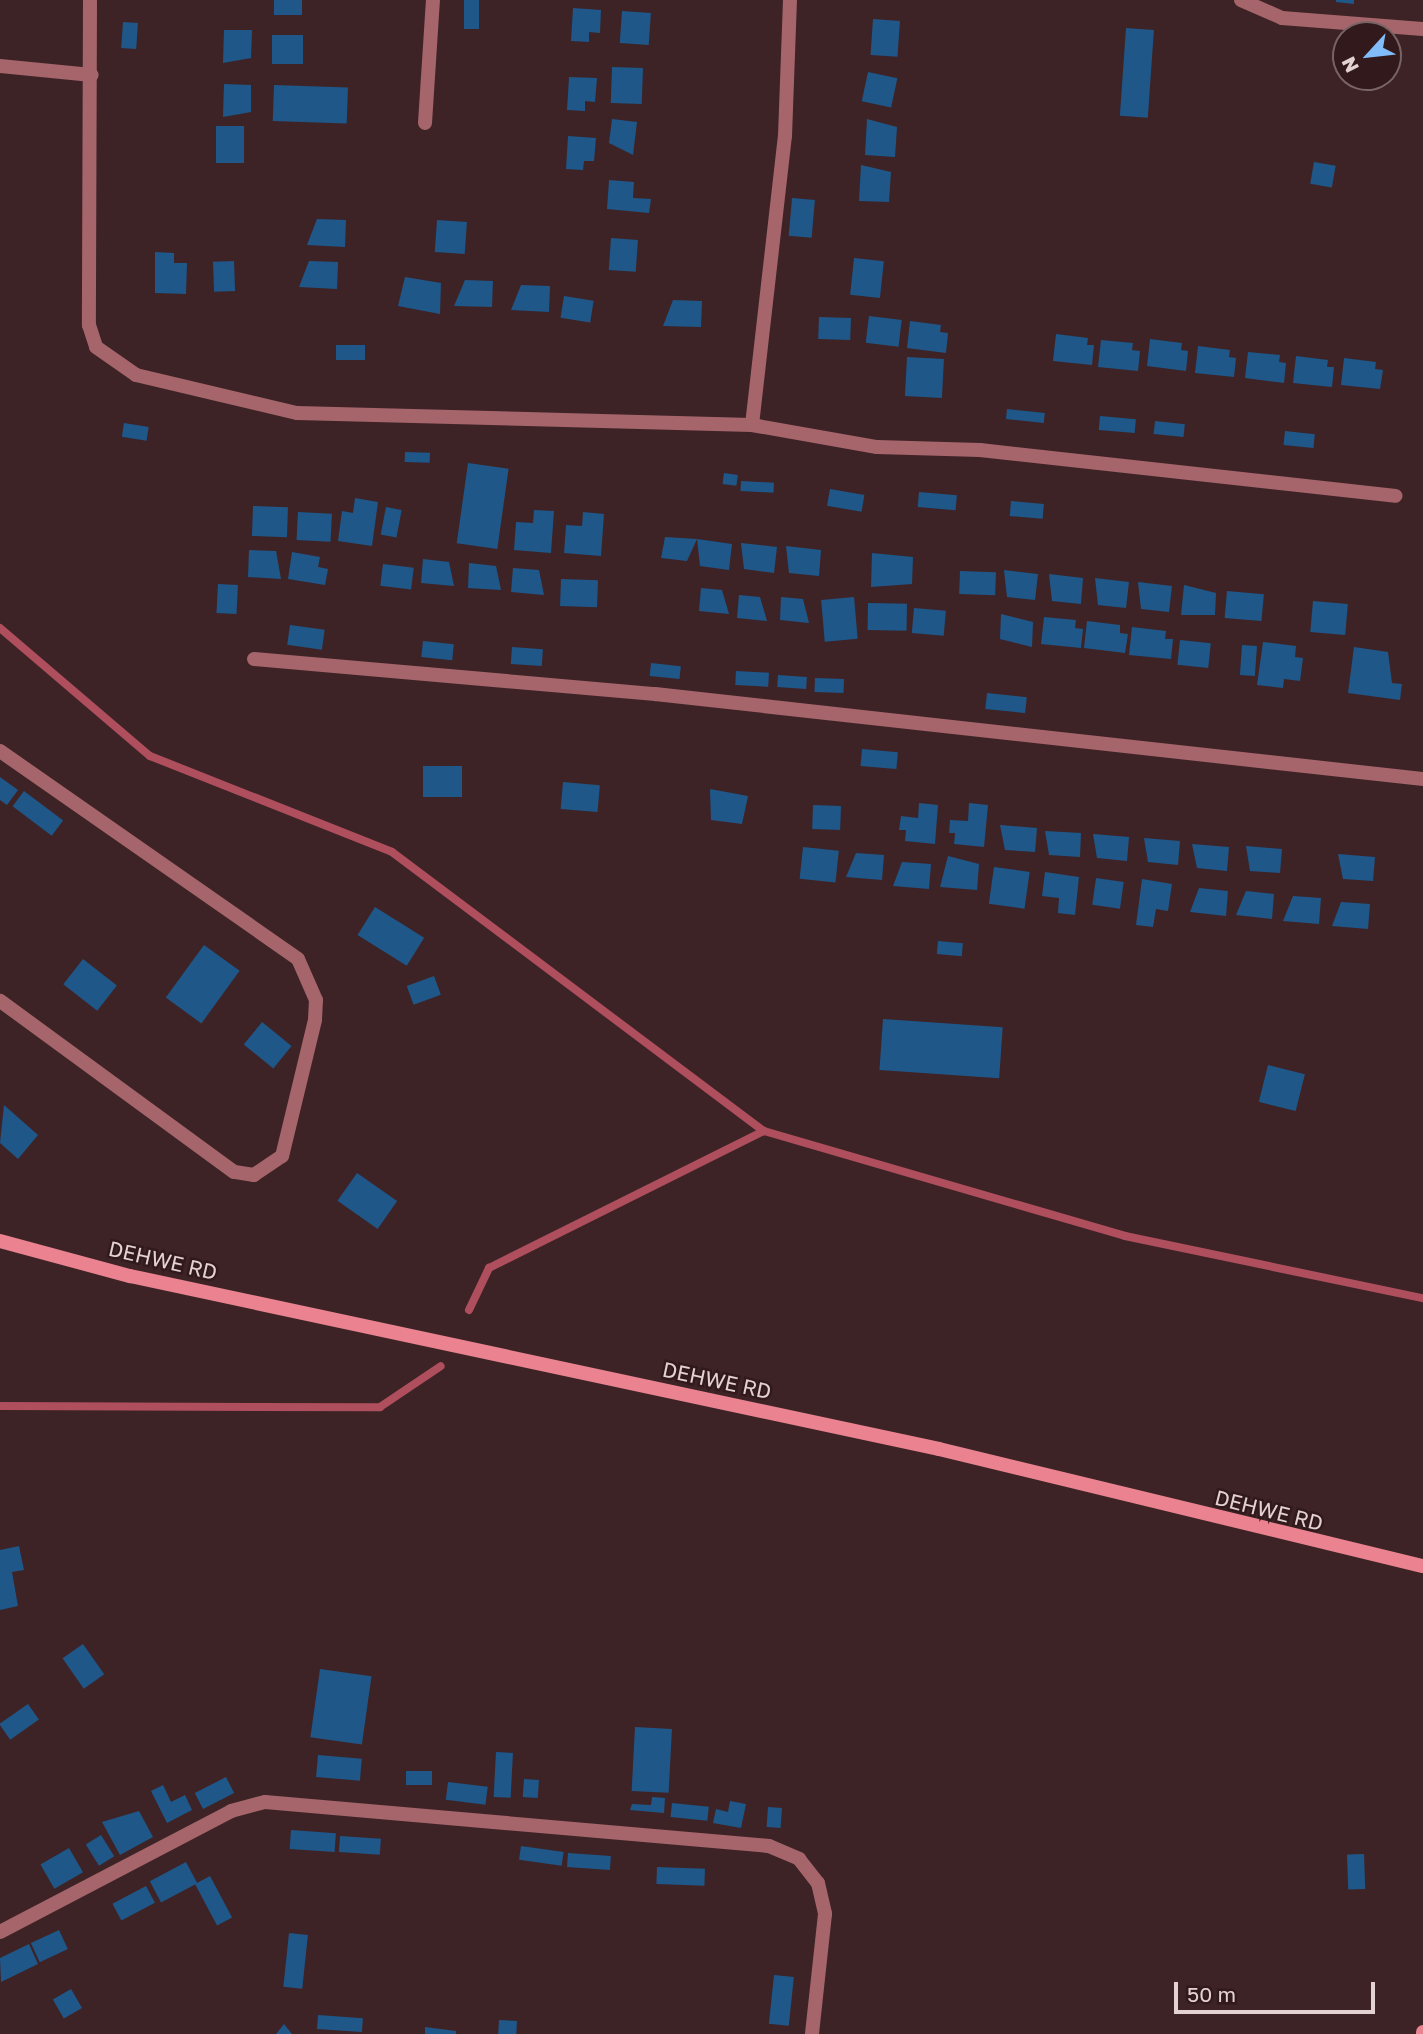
<!DOCTYPE html>
<html>
<head>
<meta charset="utf-8">
<style>
	body { margin:0 }
	#map { position:relative; width:1423px; height:2034px; overflow:hidden; background:#3d2326; font-family:"Golos Text",sans-serif }
	div>[style] { position:absolute }
	.stream>* { height:8px; margin:-4px; padding:0 4px; transform-origin:4px; border-radius:4px; background:#af4f5d }
	.building>* { inset:0; background:#1f5789; transform-origin:0 0 }
	.street>* { height:14px; margin:-7px; padding:0 7px; transform-origin:7px; border-radius:7px; background:#a5656b }
	.secondary>* { height:14px; margin:-7px; padding:0 7px; transform-origin:7px; border-radius:7px; background:#ea838f }
	span { translate:-50% -50%; white-space:nowrap; text-align:center; line-height:1.15; -webkit-text-stroke:5px #321a1c; paint-order:stroke }
	.street-label { font-size:21px; color:#e4d2d3 }
	.north { position:absolute; left:1332px; top:21px; width:70px; height:70px; box-sizing:border-box; background:#321a1c; border:2px solid #796465; border-radius:50%; rotate:243deg; font-size:19px; font-weight:700; line-height:28px; text-align:center; color:#e4d2d3 }
	.north::after { content:''; display:block; margin:auto; width:24px; height:32px; background:#80bdfa; clip-path:polygon(50% 0,100% 100%,50% 72%,0 100%) }
	.scale { position:absolute; left:1174px; top:1982px; width:201px; height:32px; box-sizing:border-box; border:4px solid #e4d2d3; border-top:0; padding-left:9px; font-size:21px; line-height:24px; white-space:nowrap; color:#e4d2d3; -webkit-text-stroke:5px #321a1c; paint-order:stroke }
</style>
</head>
<body>
<div id="map">
	<div class="stream">
		<i style="left:0;top:628px;width:197px;rotate:40.5deg"></i>
		<i style="left:150px;top:756px;width:260px;rotate:21.6deg"></i>
		<i style="left:392px;top:852px;width:465px;rotate:36.9deg"></i>
		<i style="left:764px;top:1131px;width:376px;rotate:16.2deg"></i>
		<i style="left:1125px;top:1236px;width:304px;rotate:11.8deg"></i>
		<i style="left:469px;top:1310px;width:47px;rotate:-64.5deg"></i>
		<i style="left:489px;top:1268px;width:307px;rotate:-26.5deg"></i>
		<i style="left:0;top:1406px;width:380px;rotate:0.2deg"></i>
		<i style="left:380px;top:1407px;width:73px;rotate:-33.9deg"></i>
	</div>
	<div class="building">
		<i style="left:274px;top:0;width:28px;height:15px"></i>
		<i style="left:464px;top:0;width:15px;height:29px"></i>
		<i style="clip-path:polygon(1336px 0,1354px 0,1354px 4px,1336px 2px)"></i>
		<i style="clip-path:polygon(573px 8px,601px 10px,600px 33px,589px 32px,589px 42px,571px 41px)"></i>
		<i style="left:622px;top:11px;width:29px;height:32px;rotate:4deg"></i>
		<i style="left:873px;top:19px;width:27px;height:36px;rotate:4deg"></i>
		<i style="left:123px;top:22px;width:15px;height:26px;rotate:4deg"></i>
		<i style="left:1126px;top:28px;width:28px;height:88px;rotate:4deg"></i>
		<i style="clip-path:polygon(224px 30px,252px 30px,251px 58px,223px 63px)"></i>
		<i style="left:272px;top:35px;width:31px;height:29px"></i>
		<i style="left:612px;top:67px;width:31px;height:36px;rotate:2deg"></i>
		<i style="left:868px;top:72px;width:30px;height:30px;rotate:12deg"></i>
		<i style="clip-path:polygon(569px 77px,597px 78px,595px 102px,585px 101px,585px 111px,567px 110px)"></i>
		<i style="clip-path:polygon(224px 84px,251px 85px,251px 112px,223px 117px)"></i>
		<i style="left:274px;top:85px;width:74px;height:36px;rotate:2deg"></i>
		<i style="clip-path:polygon(612px 119px,637px 122px,633px 155px,609px 143px)"></i>
		<i style="clip-path:polygon(867px 119px,897px 127px,895px 157px,865px 155px)"></i>
		<i style="left:216px;top:126px;width:28px;height:37px"></i>
		<i style="clip-path:polygon(568px 136px,596px 138px,594px 161px,584px 161px,583px 170px,566px 169px)"></i>
		<i style="left:1314px;top:162px;width:22px;height:22px;rotate:10deg"></i>
		<i style="clip-path:polygon(861px 165px,891px 172px,889px 202px,859px 201px)"></i>
		<i style="clip-path:polygon(609px 180px,634px 182px,633px 198px,651px 199px,649px 213px,607px 209px)"></i>
		<i style="left:792px;top:198px;width:23px;height:38px;rotate:5deg"></i>
		<i style="clip-path:polygon(317px 219px,346px 220px,345px 247px,307px 245px)"></i>
		<i style="left:437px;top:220px;width:30px;height:32px;rotate:4deg"></i>
		<i style="left:611px;top:238px;width:27px;height:32px;rotate:4deg"></i>
		<i style="clip-path:polygon(155px 252px,174px 253px,174px 263px,187px 263px,186px 294px,155px 293px)"></i>
		<i style="left:854px;top:258px;width:30px;height:37px;rotate:6deg"></i>
		<i style="left:234px;top:261px;width:30px;height:21px;rotate:88deg"></i>
		<i style="clip-path:polygon(309px 261px,338px 262px,337px 289px,299px 287px)"></i>
		<i style="clip-path:polygon(405px 277px,441px 283px,440px 314px,398px 306px)"></i>
		<i style="clip-path:polygon(465px 280px,493px 281px,492px 307px,454px 306px)"></i>
		<i style="clip-path:polygon(521px 285px,550px 286px,549px 312px,511px 310px)"></i>
		<i style="left:564px;top:296px;width:30px;height:22px;rotate:9deg"></i>
		<i style="clip-path:polygon(673px 300px,702px 301px,701px 327px,663px 326px)"></i>
		<i style="left:869px;top:316px;width:33px;height:27px;rotate:7deg"></i>
		<i style="left:819px;top:317px;width:32px;height:22px;rotate:2deg"></i>
		<i style="clip-path:polygon(910px 321px,941px 325px,940px 332px,948px 333px,946px 353px,907px 348px)"></i>
		<i style="clip-path:polygon(1056px 334px,1088px 338px,1087px 345px,1094px 345px,1092px 365px,1053px 361px)"></i>
		<i style="clip-path:polygon(1150px 339px,1182px 343px,1181px 350px,1188px 351px,1186px 371px,1147px 366px)"></i>
		<i style="clip-path:polygon(1101px 340px,1133px 343px,1132px 350px,1140px 351px,1138px 371px,1098px 367px)"></i>
		<i style="left:365px;top:345px;width:15px;height:29px;rotate:90deg"></i>
		<i style="clip-path:polygon(1198px 346px,1230px 350px,1229px 357px,1236px 358px,1234px 377px,1195px 373px)"></i>
		<i style="clip-path:polygon(1248px 352px,1280px 355px,1279px 362px,1286px 363px,1284px 383px,1245px 378px)"></i>
		<i style="clip-path:polygon(1296px 356px,1328px 360px,1327px 367px,1334px 367px,1332px 387px,1293px 383px)"></i>
		<i style="left:907px;top:357px;width:37px;height:39px;rotate:3deg"></i>
		<i style="clip-path:polygon(1344px 358px,1376px 362px,1375px 369px,1383px 370px,1380px 389px,1341px 385px)"></i>
		<i style="left:1007px;top:409px;width:38px;height:10px;rotate:6deg"></i>
		<i style="left:1100px;top:416px;width:36px;height:14px;rotate:5deg"></i>
		<i style="left:1155px;top:421px;width:30px;height:13px;rotate:6deg"></i>
		<i style="left:124px;top:423px;width:25px;height:14px;rotate:9deg"></i>
		<i style="left:1285px;top:431px;width:30px;height:14px;rotate:6deg"></i>
		<i style="left:405px;top:452px;width:25px;height:10px;rotate:2deg"></i>
		<i style="left:468px;top:463px;width:41px;height:81px;rotate:8deg"></i>
		<i style="left:724px;top:473px;width:14px;height:11px;rotate:8deg"></i>
		<i style="left:741px;top:481px;width:33px;height:10px;rotate:3deg"></i>
		<i style="left:830px;top:489px;width:35px;height:17px;rotate:10deg"></i>
		<i style="left:919px;top:492px;width:38px;height:15px;rotate:5deg"></i>
		<i style="clip-path:polygon(355px 498px,378px 502px,372px 546px,338px 541px,342px 511px,353px 513px)"></i>
		<i style="left:1011px;top:501px;width:33px;height:15px;rotate:5deg"></i>
		<i style="left:253px;top:506px;width:35px;height:30px;rotate:2deg"></i>
		<i style="left:386px;top:507px;width:16px;height:28px;rotate:11deg"></i>
		<i style="clip-path:polygon(534px 510px,554px 511px,551px 553px,514px 550px,516px 522px,533px 523px)"></i>
		<i style="left:298px;top:512px;width:34px;height:28px;rotate:3deg"></i>
		<i style="clip-path:polygon(583px 512px,604px 514px,601px 556px,564px 553px,566px 525px,582px 526px)"></i>
		<i style="clip-path:polygon(665px 537px,697px 539px,687px 561px,661px 558px)"></i>
		<i style="clip-path:polygon(697px 539px,732px 544px,729px 570px,700px 566px)"></i>
		<i style="clip-path:polygon(741px 543px,777px 547px,774px 573px,744px 569px)"></i>
		<i style="clip-path:polygon(786px 546px,821px 550px,819px 576px,789px 573px)"></i>
		<i style="clip-path:polygon(249px 550px,276px 551px,281px 579px,248px 577px)"></i>
		<i style="clip-path:polygon(292px 552px,320px 557px,318px 567px,328px 569px,325px 585px,288px 579px)"></i>
		<i style="clip-path:polygon(872px 553px,913px 557px,912px 584px,871px 587px)"></i>
		<i style="clip-path:polygon(423px 559px,449px 562px,454px 586px,421px 583px)"></i>
		<i style="clip-path:polygon(469px 563px,496px 566px,501px 590px,468px 588px)"></i>
		<i style="left:383px;top:564px;width:31px;height:22px;rotate:7deg"></i>
		<i style="clip-path:polygon(513px 568px,539px 570px,544px 595px,511px 592px)"></i>
		<i style="clip-path:polygon(1004px 570px,1038px 574px,1035px 600px,1007px 597px)"></i>
		<i style="left:960px;top:571px;width:36px;height:23px;rotate:2deg"></i>
		<i style="clip-path:polygon(1049px 574px,1083px 578px,1081px 604px,1052px 601px)"></i>
		<i style="clip-path:polygon(1095px 578px,1129px 582px,1126px 608px,1098px 605px)"></i>
		<i style="left:561px;top:579px;width:37px;height:27px;rotate:2deg"></i>
		<i style="clip-path:polygon(1138px 582px,1172px 586px,1169px 612px,1141px 609px)"></i>
		<i style="left:218px;top:584px;width:20px;height:29px;rotate:3deg"></i>
		<i style="clip-path:polygon(1184px 585px,1216px 593px,1215px 615px,1181px 615px)"></i>
		<i style="clip-path:polygon(701px 588px,722px 590px,729px 614px,699px 611px)"></i>
		<i style="left:1227px;top:591px;width:37px;height:27px;rotate:5deg"></i>
		<i style="clip-path:polygon(739px 595px,760px 597px,767px 621px,737px 618px)"></i>
		<i style="clip-path:polygon(781px 597px,803px 599px,809px 623px,780px 620px)"></i>
		<i style="left:854px;top:597px;width:42px;height:33px;rotate:85deg"></i>
		<i style="left:1313px;top:601px;width:35px;height:31px;rotate:5deg"></i>
		<i style="left:868px;top:603px;width:39px;height:27px;rotate:1deg"></i>
		<i style="left:914px;top:608px;width:32px;height:25px;rotate:5deg"></i>
		<i style="clip-path:polygon(1001px 614px,1033px 622px,1032px 647px,1000px 639px)"></i>
		<i style="clip-path:polygon(1044px 617px,1076px 620px,1075px 628px,1083px 629px,1081px 648px,1041px 644px)"></i>
		<i style="clip-path:polygon(1087px 621px,1120px 625px,1120px 633px,1128px 634px,1125px 653px,1084px 648px)"></i>
		<i style="left:290px;top:625px;width:35px;height:20px;rotate:8deg"></i>
		<i style="clip-path:polygon(1132px 627px,1166px 631px,1165px 639px,1173px 639px,1171px 659px,1129px 655px)"></i>
		<i style="left:1180px;top:640px;width:31px;height:25px;rotate:6deg"></i>
		<i style="left:423px;top:641px;width:31px;height:16px;rotate:6deg"></i>
		<i style="clip-path:polygon(1263px 642px,1296px 646px,1295px 657px,1303px 658px,1300px 681px,1284px 679px,1283px 688px,1257px 685px)"></i>
		<i style="left:1242px;top:645px;width:15px;height:30px;rotate:4deg"></i>
		<i style="left:512px;top:647px;width:31px;height:17px;rotate:4deg"></i>
		<i style="clip-path:polygon(1354px 647px,1388px 652px,1392px 683px,1402px 684px,1400px 700px,1348px 693px)"></i>
		<i style="left:651px;top:663px;width:30px;height:13px;rotate:6deg"></i>
		<i style="left:736px;top:671px;width:33px;height:14px;rotate:3deg"></i>
		<i style="left:778px;top:675px;width:29px;height:12px;rotate:4deg"></i>
		<i style="left:815px;top:678px;width:29px;height:14px;rotate:2deg"></i>
		<i style="left:987px;top:693px;width:40px;height:16px;rotate:6deg"></i>
		<i style="left:862px;top:749px;width:36px;height:17px;rotate:5deg"></i>
		<i style="left:423px;top:766px;width:39px;height:31px"></i>
		<i style="clip-path:polygon(0 777px,18px 790px,7px 805px,0 800px)"></i>
		<i style="left:563px;top:782px;width:37px;height:27px;rotate:5deg"></i>
		<i style="clip-path:polygon(710px 789px,748px 796px,742px 824px,711px 820px)"></i>
		<i style="left:24px;top:791px;width:49px;height:19px;rotate:37deg"></i>
		<i style="clip-path:polygon(919px 803px,938px 805px,935px 844px,905px 841px,906px 830px,899px 830px,901px 816px,918px 818px)"></i>
		<i style="clip-path:polygon(969px 803px,988px 805px,984px 847px,954px 844px,955px 833px,949px 833px,950px 820px,968px 821px)"></i>
		<i style="left:813px;top:805px;width:28px;height:24px;rotate:2deg"></i>
		<i style="clip-path:polygon(1000px 825px,1037px 828px,1035px 852px,1005px 850px)"></i>
		<i style="clip-path:polygon(1045px 831px,1081px 833px,1080px 857px,1049px 855px)"></i>
		<i style="clip-path:polygon(1093px 834px,1129px 837px,1127px 861px,1097px 858px)"></i>
		<i style="clip-path:polygon(1144px 838px,1180px 841px,1178px 865px,1148px 862px)"></i>
		<i style="clip-path:polygon(1192px 844px,1229px 847px,1227px 871px,1197px 868px)"></i>
		<i style="clip-path:polygon(1246px 846px,1282px 849px,1280px 873px,1250px 871px)"></i>
		<i style="left:803px;top:847px;width:36px;height:32px;rotate:6deg"></i>
		<i style="clip-path:polygon(856px 853px,884px 855px,882px 880px,846px 877px)"></i>
		<i style="clip-path:polygon(1338px 854px,1375px 857px,1373px 881px,1343px 879px)"></i>
		<i style="clip-path:polygon(948px 856px,979px 864px,977px 890px,940px 887px)"></i>
		<i style="clip-path:polygon(902px 862px,931px 864px,929px 889px,893px 886px)"></i>
		<i style="left:994px;top:867px;width:36px;height:37px;rotate:8deg"></i>
		<i style="clip-path:polygon(1045px 872px,1079px 877px,1075px 915px,1058px 913px,1059px 898px,1042px 896px)"></i>
		<i style="left:1096px;top:878px;width:28px;height:27px;rotate:8deg"></i>
		<i style="clip-path:polygon(1142px 879px,1172px 884px,1168px 911px,1156px 909px,1153px 927px,1136px 925px)"></i>
		<i style="clip-path:polygon(1199px 888px,1228px 891px,1226px 916px,1190px 912px)"></i>
		<i style="clip-path:polygon(1246px 891px,1274px 894px,1272px 919px,1236px 915px)"></i>
		<i style="clip-path:polygon(1293px 896px,1321px 898px,1319px 924px,1283px 921px)"></i>
		<i style="clip-path:polygon(1341px 902px,1370px 904px,1368px 929px,1332px 926px)"></i>
		<i style="left:375px;top:907px;width:58px;height:33px;rotate:32deg"></i>
		<i style="left:938px;top:941px;width:25px;height:13px;rotate:5deg"></i>
		<i style="left:204px;top:945px;width:44px;height:65px;rotate:36deg"></i>
		<i style="left:83px;top:959px;width:43px;height:32px;rotate:38deg"></i>
		<i style="left:434px;top:976px;width:20px;height:29px;rotate:70deg"></i>
		<i style="left:883px;top:1019px;width:120px;height:51px;rotate:4deg"></i>
		<i style="left:262px;top:1022px;width:38px;height:29px;rotate:39deg"></i>
		<i style="left:1268px;top:1065px;width:38px;height:38px;rotate:14deg"></i>
		<i style="clip-path:polygon(4px 1105px,38px 1135px,18px 1159px,0 1143px)"></i>
		<i style="left:357px;top:1173px;width:49px;height:34px;rotate:35deg"></i>
		<i style="clip-path:polygon(19px 1546px,24px 1570px,12px 1572px,18px 1606px,0 1610px,0 1550px)"></i>
		<i style="left:83px;top:1644px;width:37px;height:25px;rotate:55deg"></i>
		<i style="left:320px;top:1669px;width:52px;height:69px;rotate:8deg"></i>
		<i style="left:28px;top:1704px;width:19px;height:35px;rotate:55deg"></i>
		<i style="left:635px;top:1727px;width:37px;height:64px;rotate:3deg"></i>
		<i style="left:496px;top:1752px;width:17px;height:45px;rotate:3deg"></i>
		<i style="left:318px;top:1755px;width:44px;height:22px;rotate:5deg"></i>
		<i style="left:406px;top:1771px;width:26px;height:14px"></i>
		<i style="left:226px;top:1777px;width:18px;height:35px;rotate:63deg"></i>
		<i style="left:524px;top:1779px;width:15px;height:18px;rotate:4deg"></i>
		<i style="left:448px;top:1782px;width:40px;height:18px;rotate:7deg"></i>
		<i style="clip-path:polygon(163px 1785px,171px 1802px,185px 1795px,192px 1810px,167px 1823px,151px 1791px)"></i>
		<i style="clip-path:polygon(652px 1797px,665px 1798px,664px 1813px,630px 1810px,632px 1804px,651px 1805px)"></i>
		<i style="clip-path:polygon(730px 1801px,746px 1804px,741px 1828px,713px 1823px,716px 1809px,728px 1812px)"></i>
		<i style="left:672px;top:1803px;width:37px;height:14px;rotate:6deg"></i>
		<i style="left:768px;top:1807px;width:14px;height:20px;rotate:4deg"></i>
		<i style="clip-path:polygon(139px 1811px,153px 1837px,120px 1855px,102px 1822px)"></i>
		<i style="left:291px;top:1830px;width:45px;height:19px;rotate:4deg"></i>
		<i style="left:101px;top:1835px;width:25px;height:18px;rotate:58deg"></i>
		<i style="left:340px;top:1836px;width:41px;height:16px;rotate:4deg"></i>
		<i style="left:521px;top:1846px;width:43px;height:14px;rotate:8deg"></i>
		<i style="left:69px;top:1848px;width:28px;height:33px;rotate:60deg"></i>
		<i style="left:568px;top:1853px;width:43px;height:14px;rotate:4deg"></i>
		<i style="left:1364px;top:1854px;width:35px;height:17px;rotate:88deg"></i>
		<i style="left:186px;top:1862px;width:24px;height:41px;rotate:62deg"></i>
		<i style="left:657px;top:1867px;width:48px;height:17px;rotate:2deg"></i>
		<i style="left:210px;top:1876px;width:47px;height:17px;rotate:62deg"></i>
		<i style="left:146px;top:1886px;width:19px;height:38px;rotate:62deg"></i>
		<i style="left:59px;top:1930px;width:21px;height:31px;rotate:65deg"></i>
		<i style="left:289px;top:1933px;width:19px;height:54px;rotate:6deg"></i>
		<i style="clip-path:polygon(29px 1944px,38px 1964px,1px 1982px,0 1958px)"></i>
		<i style="left:774px;top:1975px;width:20px;height:49px;rotate:6deg"></i>
		<i style="left:71px;top:1989px;width:22px;height:21px;rotate:60deg"></i>
		<i style="left:318px;top:2015px;width:45px;height:14px;rotate:4deg"></i>
		<i style="left:499px;top:2020px;width:18px;height:14px;rotate:3deg"></i>
		<i style="clip-path:polygon(284px 2024px,292px 2034px,276px 2034px)"></i>
		<i style="clip-path:polygon(425px 2027px,456px 2031px,456px 2034px,425px 2034px)"></i>
	</div>
	<div class="street">
		<i style="left:90px;top:0;width:325px;rotate:90.2deg"></i>
		<i style="left:89px;top:325px;width:23px;rotate:72deg"></i>
		<i style="left:96px;top:347px;width:49px;rotate:35deg"></i>
		<i style="left:136px;top:375px;width:165px;rotate:13.3deg"></i>
		<i style="left:297px;top:413px;width:455px;rotate:1.5deg"></i>
		<i style="left:752px;top:425px;width:127px;rotate:10deg"></i>
		<i style="left:877px;top:447px;width:103px;rotate:1.7deg"></i>
		<i style="left:980px;top:450px;width:418px;rotate:6.3deg"></i>
		<i style="left:1241px;top:0;width:45px;rotate:23.7deg"></i>
		<i style="left:1282px;top:18px;width:141px;rotate:4.5deg"></i>
		<i style="left:0;top:66px;width:92px;rotate:5.6deg"></i>
		<i style="left:425px;top:123px;width:123px;rotate:-86.3deg"></i>
		<i style="left:752px;top:425px;width:291px;rotate:-83.5deg"></i>
		<i style="left:785px;top:136px;width:136px;rotate:-87.9deg"></i>
		<i style="left:254px;top:659px;width:403px;rotate:5deg"></i>
		<i style="left:655px;top:694px;width:773px;rotate:6.32deg"></i>
		<i style="left:0;top:751px;width:363px;rotate:34.9deg"></i>
		<i style="left:298px;top:959px;width:45px;rotate:66.3deg"></i>
		<i style="left:316px;top:1000px;width:20px;rotate:93deg"></i>
		<i style="left:315px;top:1020px;width:140px;rotate:103.6deg"></i>
		<i style="left:282px;top:1156px;width:34px;rotate:146deg"></i>
		<i style="left:254px;top:1175px;width:20px;rotate:-171deg"></i>
		<i style="left:234px;top:1172px;width:290px;rotate:-143.8deg"></i>
		<i style="left:0;top:1932px;width:261px;rotate:-27.6deg"></i>
		<i style="left:231px;top:1811px;width:35px;rotate:-15deg"></i>
		<i style="left:265px;top:1802px;width:506px;rotate:4.99deg"></i>
		<i style="left:769px;top:1846px;width:33px;rotate:23deg"></i>
		<i style="left:799px;top:1859px;width:31px;rotate:52deg"></i>
		<i style="left:818px;top:1883px;width:32px;rotate:77deg"></i>
		<i style="left:825px;top:1914px;width:121px;rotate:96.2deg"></i>
	</div>
	<div class="secondary">
		<i style="left:0;top:1241px;width:135px;rotate:15.1deg"></i>
		<i style="left:130px;top:1276px;width:827px;rotate:12.07deg"></i>
		<i style="left:939px;top:1449px;width:498px;rotate:13.6deg"></i>
		<i style="left:1423px;top:2034px;width:2px;rotate:-90deg"></i>
	</div>
	<div class="street-label">
		<span style="left:163px;top:1260px;rotate:13deg">DEHWE RD</span>
		<span style="left:717px;top:1380px;rotate:12deg">DEHWE RD</span>
		<span style="left:1269px;top:1510px;rotate:14deg">DEHWE RD</span>
	</div>
	<div class="north">N</div>
	<div class="scale">50 m</div>
</div>
</body>
</html>
